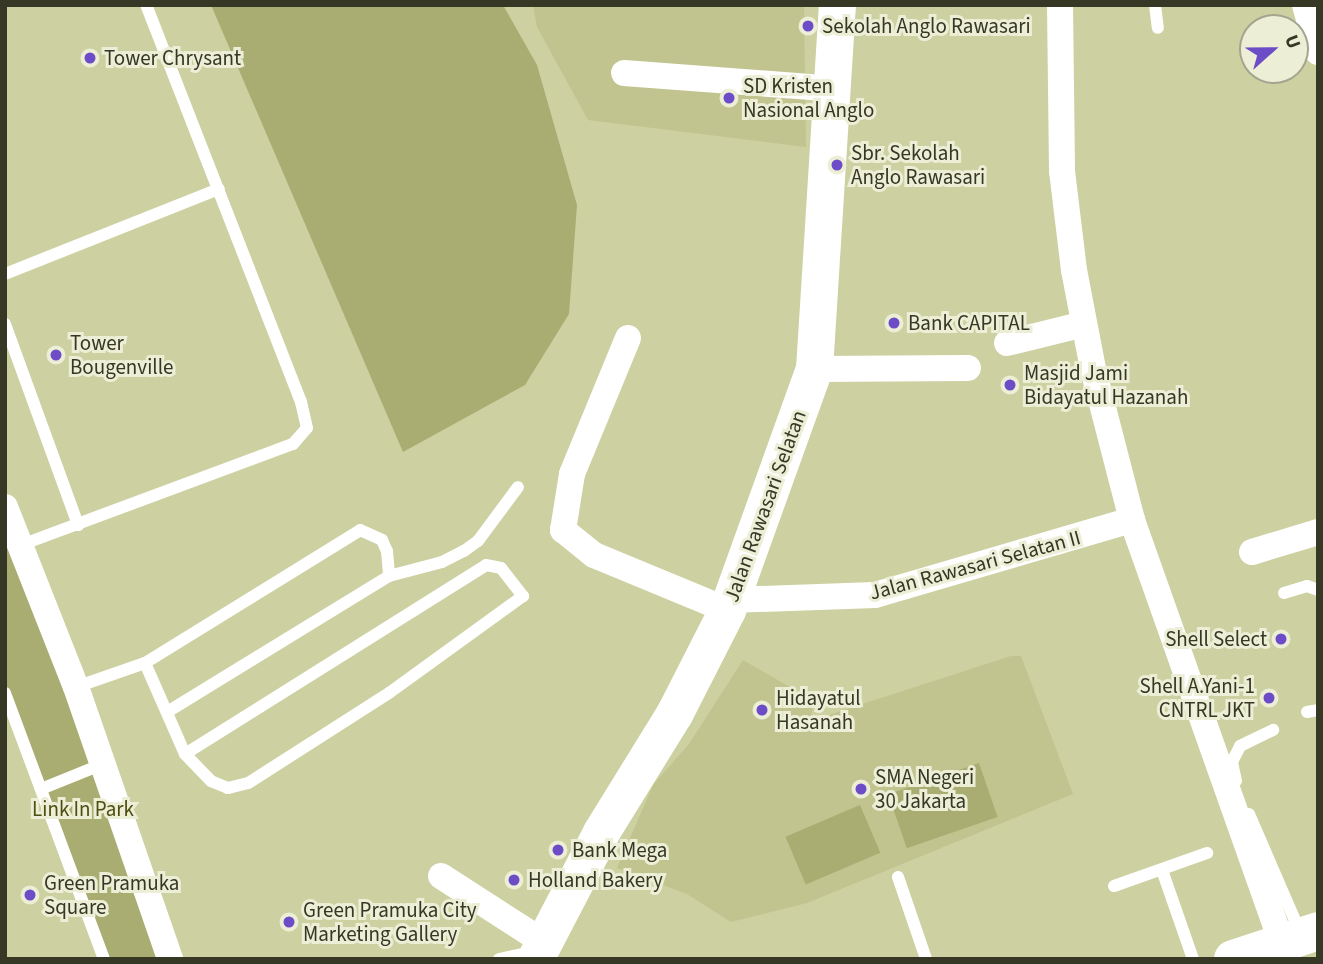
<!DOCTYPE html>
<html>
<head>
<meta charset="utf-8">
<style>
	body { margin:0 }
	#map { position:relative; width:1323px; height:964px; overflow:hidden; background:#cdd0a0; font-family:"Source Sans 3",sans-serif }
	div>[style] { position:absolute }
	.built>* { inset:0; background:#c1c48e }
	.green>* { inset:0; background:#aaad72; transform-origin:0 0 }
	.service>* { height:12px; margin:-6px; padding:0 6px; transform-origin:6px; border-radius:6px; background:#fff }
	.minor>* { height:26px; margin:-13px; padding:0 13px; transform-origin:13px; border-radius:13px; background:#fff }
	.secondary>* { height:37px; margin:-18.5px; padding:0 18.5px; transform-origin:18.5px; border-radius:18.5px; background:#fff }
	.trunk>* { height:38px; margin:-19px; padding:0 19px; transform-origin:19px; border-radius:19px; background:#fff }
	.dots>* { width:19px; height:19px; translate:-50% -50%; box-sizing:border-box; border:4px solid #eceed6; border-radius:50% }
	span { translate:-50% -50%; white-space:nowrap; text-align:center; line-height:1.15; -webkit-text-stroke:6px #eceed6; paint-order:stroke }
	.poi-label { font-size:21px; color:#363724 }
	.left { translate:0 -50%; text-align:left }
	.right { translate:-100% -50%; text-align:right }
	.street-label { font-size:21px; color:#363724 }
	.park-label { font-size:21px; color:#4d4e10 }
	.frame { position:absolute; inset:0; border:7px solid #363724; pointer-events:none }
	.north { position:absolute; left:1239px; top:14px; width:70px; height:70px; box-sizing:border-box; background:#eceed6; border:2px solid #a3a58f; border-radius:50%; rotate:69deg; font-size:19px; font-weight:700; line-height:28px; text-align:center; color:#363724 }
	.north::after { content:''; display:block; margin:auto; width:24px; height:32px; background:#6d4dc7; clip-path:polygon(50% 0,100% 100%,50% 72%,0 100%) }
</style>
</head>
<body>
<div id="map">
	<div class="built">
		<i style="clip-path:polygon(533px 5px,804px 5px,806px 147px,588px 120px,537px 27px)"></i>
		<i style="clip-path:polygon(1011px 656px,1021px 656px,1073px 794px,807px 903px,731px 922px,687px 894px,617px 868px,653px 785px,689px 744px,743px 660px,814px 701px,810px 721px)"></i>
	</div>
	<div class="green">
		<i style="clip-path:polygon(211px 5px,503px 5px,537px 65px,577px 205px,569px 314px,525px 385px,403px 452px)"></i>
		<i style="clip-path:polygon(5px 507px,170px 959px,104px 959px,5px 693px)"></i>
		<i style="left:979px;top:763px;width:57px;height:96px;rotate:71deg"></i>
		<i style="left:860px;top:805px;width:52px;height:81px;rotate:67deg"></i>
	</div>
	<div class="service">
		<i style="left:1155px;top:5px;width:23px;rotate:83deg"></i>
		<i style="left:5px;top:274px;width:230px;rotate:-21.7deg"></i>
		<i style="left:5px;top:324px;width:214px;rotate:70deg"></i>
		<i style="left:21px;top:545px;width:290px;rotate:-20.4deg"></i>
		<i style="left:293px;top:444px;width:21px;rotate:-49deg"></i>
		<i style="left:307px;top:428px;width:27px;rotate:-103deg"></i>
		<i style="left:301px;top:402px;width:426px;rotate:-111.3deg"></i>
		<i style="left:389px;top:576px;width:55px;rotate:-14.8deg"></i>
		<i style="left:442px;top:562px;width:25px;rotate:-27deg"></i>
		<i style="left:464px;top:551px;width:17px;rotate:-36deg"></i>
		<i style="left:478px;top:541px;width:67px;rotate:-53.5deg"></i>
		<i style="left:1284px;top:593px;width:24px;rotate:-17deg"></i>
		<i style="left:1307px;top:586px;width:12px;rotate:20deg"></i>
		<i style="left:145px;top:663px;width:253px;rotate:-31.7deg"></i>
		<i style="left:360px;top:530px;width:24px;rotate:24deg"></i>
		<i style="left:382px;top:540px;width:12px;rotate:66deg"></i>
		<i style="left:387px;top:551px;width:25px;rotate:85deg"></i>
		<i style="left:389px;top:576px;width:258px;rotate:148.5deg"></i>
		<i style="left:76px;top:687px;width:73px;rotate:-19.2deg"></i>
		<i style="left:145px;top:663px;width:99px;rotate:66.3deg"></i>
		<i style="left:185px;top:754px;width:355px;rotate:-32.1deg"></i>
		<i style="left:486px;top:565px;width:15px;rotate:11deg"></i>
		<i style="left:501px;top:568px;width:36px;rotate:52deg"></i>
		<i style="left:523px;top:596px;width:165px;rotate:144.1deg"></i>
		<i style="left:389px;top:693px;width:167px;rotate:147.4deg"></i>
		<i style="left:248px;top:783px;width:21px;rotate:166deg"></i>
		<i style="left:228px;top:788px;width:18px;rotate:-158deg"></i>
		<i style="left:211px;top:781px;width:37px;rotate:-134deg"></i>
		<i style="left:5px;top:693px;width:284px;rotate:69.6deg"></i>
		<i style="left:1307px;top:712px;width:11px;rotate:-10deg"></i>
		<i style="left:1236px;top:781px;width:19px;rotate:-102deg"></i>
		<i style="left:1232px;top:762px;width:18px;rotate:-63deg"></i>
		<i style="left:1240px;top:746px;width:37px;rotate:-26deg"></i>
		<i style="left:41px;top:789px;width:67px;rotate:-22deg"></i>
		<i style="left:1249px;top:814px;width:129px;rotate:66.6deg"></i>
		<i style="left:1162px;top:870px;width:94px;rotate:70.8deg"></i>
		<i style="left:898px;top:877px;width:87px;rotate:71.1deg"></i>
		<i style="left:1114px;top:886px;width:99px;rotate:-19.5deg"></i>
		<i style="left:499px;top:959px;width:34px;rotate:-12deg"></i>
	</div>
	<div class="minor">
		<i style="left:1060px;top:5px;width:166px;rotate:89.3deg"></i>
		<i style="left:1062px;top:171px;width:100px;rotate:83.1deg"></i>
		<i style="left:1074px;top:270px;width:101px;rotate:79.1deg"></i>
		<i style="left:1093px;top:369px;width:156px;rotate:75.5deg"></i>
		<i style="left:1132px;top:520px;width:449px;rotate:70.5deg"></i>
		<i style="left:1305px;top:5px;width:49px;rotate:74.5deg"></i>
		<i style="left:624px;top:73px;width:212px;rotate:4.3deg"></i>
		<i style="left:628px;top:338px;width:147px;rotate:112.4deg"></i>
		<i style="left:572px;top:474px;width:57px;rotate:99.1deg"></i>
		<i style="left:563px;top:530px;width:40px;rotate:39deg"></i>
		<i style="left:594px;top:555px;width:144px;rotate:22.5deg"></i>
		<i style="left:1007px;top:343px;width:79px;rotate:-13.9deg"></i>
		<i style="left:814px;top:369px;width:154px;rotate:-0.4deg"></i>
		<i style="left:5px;top:507px;width:193px;rotate:68.5deg"></i>
		<i style="left:76px;top:687px;width:288px;rotate:70.9deg"></i>
		<i style="left:1252px;top:552px;width:69px;rotate:-16.9deg"></i>
		<i style="left:731px;top:600px;width:144px;rotate:-2deg"></i>
		<i style="left:875px;top:595px;width:268px;rotate:-16.3deg"></i>
		<i style="left:441px;top:876px;width:120px;rotate:32.8deg"></i>
	</div>
	<div class="secondary">
		<i style="left:535px;top:959px;width:143px;rotate:-62.5deg"></i>
		<i style="left:601px;top:832px;width:139px;rotate:-58.3deg"></i>
		<i style="left:674px;top:714px;width:117px;rotate:-63deg"></i>
		<i style="left:727px;top:610px;width:256px;rotate:-70.2deg"></i>
		<i style="left:814px;top:369px;width:365px;rotate:-86.4deg"></i>
	</div>
	<div class="trunk">
		<i style="left:1233px;top:959px;width:89px;rotate:-18.2deg"></i>
	</div>
	<div class="dots">
		<i style="left:808px;top:26px;background:#6d4dc7"></i>
		<i style="left:90px;top:58px;background:#6d4dc7"></i>
		<i style="left:729px;top:98px;background:#6d4dc7"></i>
		<i style="left:837px;top:165px;background:#6d4dc7"></i>
		<i style="left:894px;top:323px;background:#6d4dc7"></i>
		<i style="left:56px;top:355px;background:#6d4dc7"></i>
		<i style="left:1010px;top:385px;background:#6d4dc7"></i>
		<i style="left:1281px;top:639px;background:#6d4dc7"></i>
		<i style="left:1269px;top:698px;background:#6d4dc7"></i>
		<i style="left:762px;top:710px;background:#6d4dc7"></i>
		<i style="left:861px;top:789px;background:#6d4dc7"></i>
		<i style="left:558px;top:850px;background:#6d4dc7"></i>
		<i style="left:514px;top:880px;background:#6d4dc7"></i>
		<i style="left:30px;top:895px;background:#6d4dc7"></i>
		<i style="left:289px;top:922px;background:#6d4dc7"></i>
	</div>
	<div class="poi-label">
		<span class="left" style="left:822px;top:26px">Sekolah Anglo Rawasari</span>
		<span class="left" style="left:104px;top:58px">Tower Chrysant</span>
		<span class="left" style="left:743px;top:98px">SD Kristen<br>Nasional Anglo</span>
		<span class="left" style="left:851px;top:165px">Sbr. Sekolah<br>Anglo Rawasari</span>
		<span class="left" style="left:908px;top:323px">Bank CAPITAL</span>
		<span class="left" style="left:70px;top:355px">Tower<br>Bougenville</span>
		<span class="left" style="left:1024px;top:385px">Masjid Jami<br>Bidayatul Hazanah</span>
		<span class="right" style="left:1267px;top:639px">Shell Select</span>
		<span class="right" style="left:1255px;top:698px">Shell A.Yani-1<br>CNTRL JKT</span>
		<span class="left" style="left:776px;top:710px">Hidayatul<br>Hasanah</span>
		<span class="left" style="left:875px;top:789px">SMA Negeri<br>30 Jakarta</span>
		<span class="left" style="left:572px;top:850px">Bank Mega</span>
		<span class="left" style="left:528px;top:880px">Holland Bakery</span>
		<span class="left" style="left:44px;top:895px">Green Pramuka<br>Square</span>
		<span class="left" style="left:303px;top:922px">Green Pramuka City<br>Marketing Gallery</span>
	</div>
	<div class="street-label">
		<span style="left:765px;top:506px;rotate:-70deg">Jalan Rawasari Selatan</span>
		<span style="left:975px;top:565px;rotate:-15deg">Jalan Rawasari Selatan II</span>
	</div>
	<div class="park-label">
		<span style="left:83px;top:809px">Link In Park</span>
	</div>
	<div class="frame"></div>
	<div class="north">U</div>
</div>
</body>
</html>
